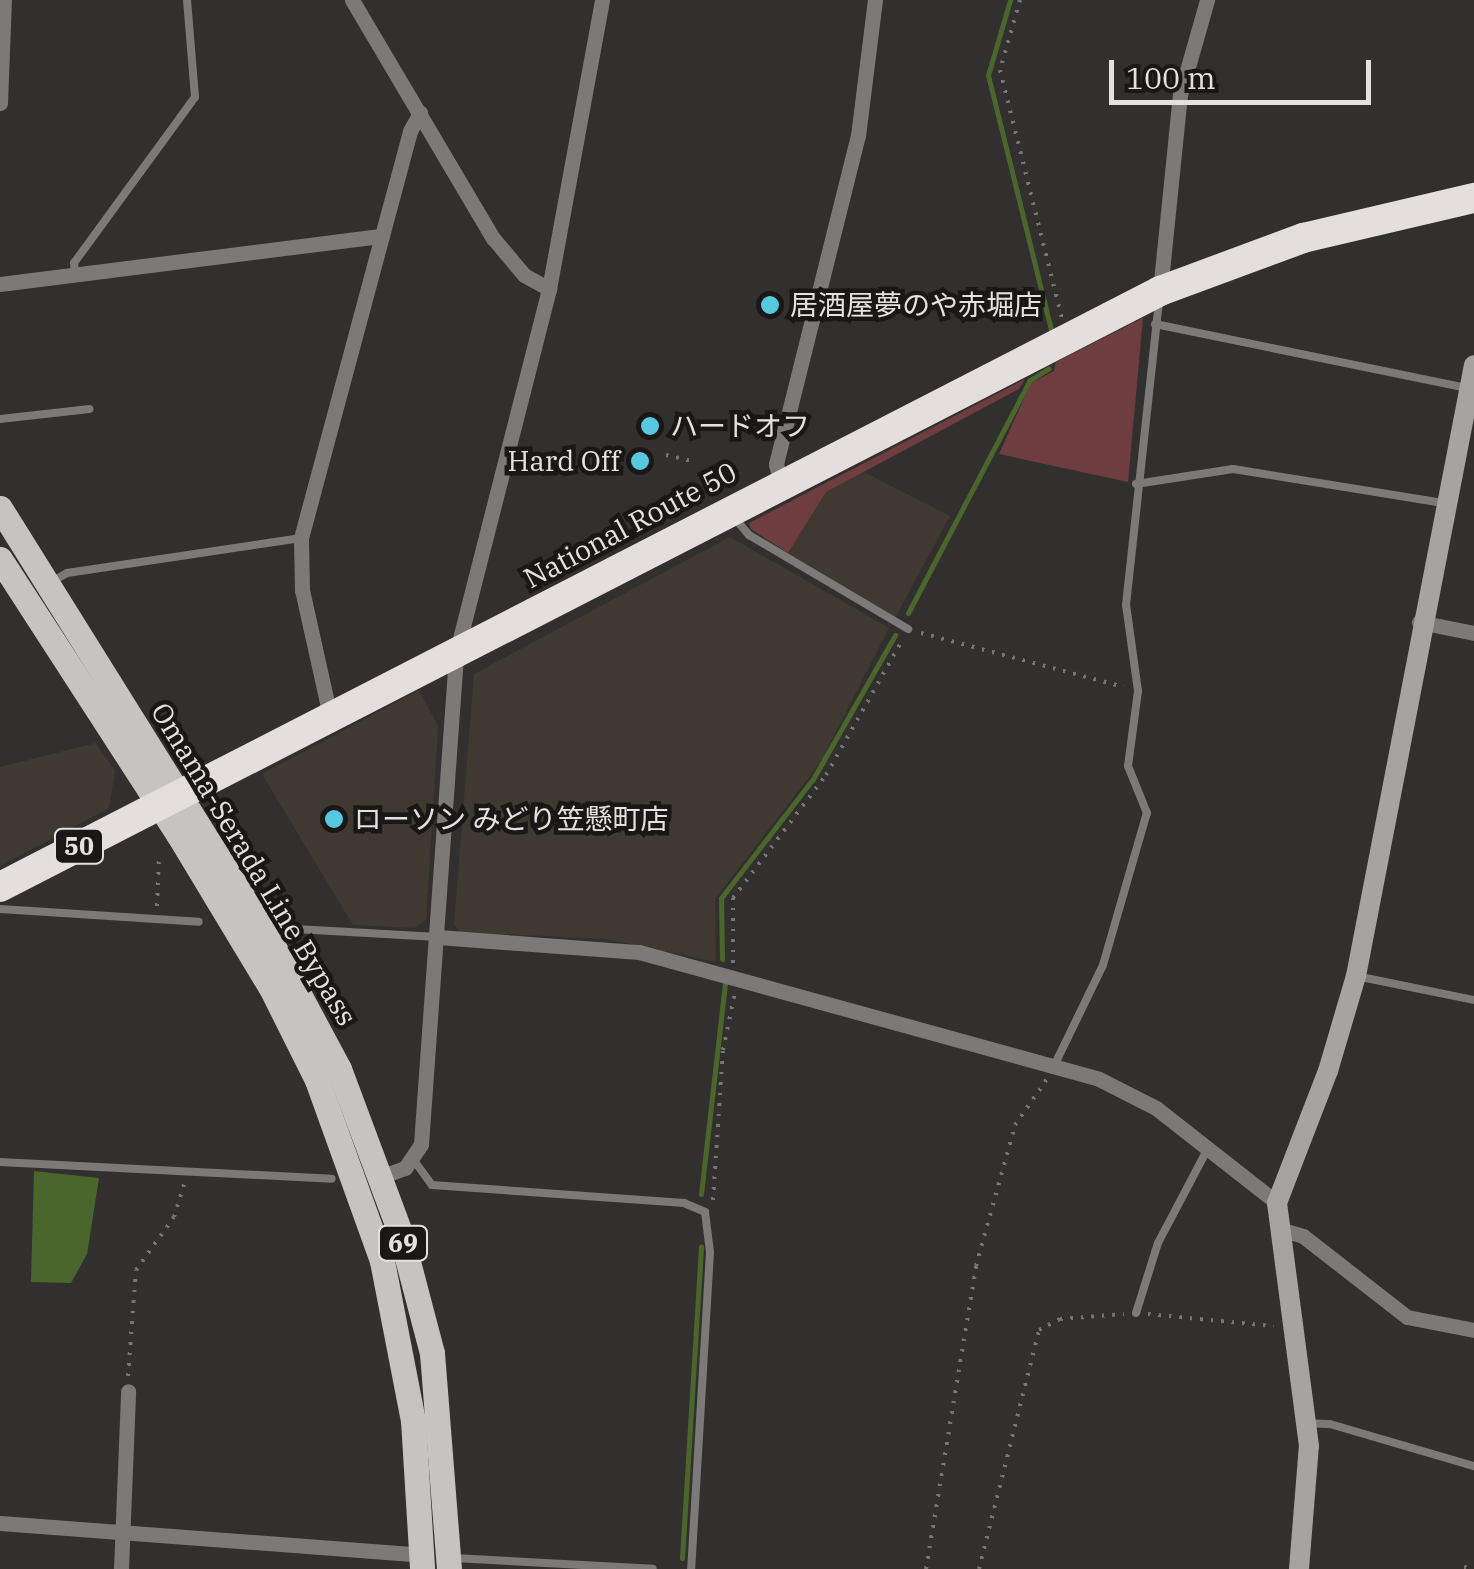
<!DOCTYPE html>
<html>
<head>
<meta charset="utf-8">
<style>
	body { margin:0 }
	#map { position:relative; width:1474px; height:1569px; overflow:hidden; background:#32302e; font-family:"IBM Plex Serif","Noto Sans JP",serif }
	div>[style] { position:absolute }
	.built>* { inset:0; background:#3f3932 }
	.green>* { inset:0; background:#6e3d3f }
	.water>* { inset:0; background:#4b662c }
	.stream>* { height:5px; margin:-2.5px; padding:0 2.5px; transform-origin:2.5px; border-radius:2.5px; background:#4b662c }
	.path>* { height:4px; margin-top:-2px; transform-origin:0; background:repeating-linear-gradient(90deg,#777573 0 2.5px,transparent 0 10.5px) }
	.lane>* { height:8px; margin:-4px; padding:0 4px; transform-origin:4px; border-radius:4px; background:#7b7a79 }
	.street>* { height:15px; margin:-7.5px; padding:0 7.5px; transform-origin:7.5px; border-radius:7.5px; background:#7b7a79 }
	.secondary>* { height:20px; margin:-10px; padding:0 10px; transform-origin:10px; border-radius:10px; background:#a6a3a2 }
	.primary>* { height:25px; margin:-12.5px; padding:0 12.5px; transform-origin:12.5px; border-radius:12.5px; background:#c6c3c1 }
	.highway>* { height:30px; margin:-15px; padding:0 15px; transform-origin:15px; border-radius:15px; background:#e4dfdd }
	.dots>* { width:28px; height:28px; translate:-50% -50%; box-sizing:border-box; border:5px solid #191817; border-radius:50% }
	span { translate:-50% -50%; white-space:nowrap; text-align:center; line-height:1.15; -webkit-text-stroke:9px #191817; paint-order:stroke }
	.shield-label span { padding:2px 8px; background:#191817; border:2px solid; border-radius:8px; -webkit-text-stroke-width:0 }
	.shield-label { font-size:25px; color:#e4e2e1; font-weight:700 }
	.poi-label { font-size:28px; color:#e4e2e1 }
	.left { translate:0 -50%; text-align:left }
	.right { translate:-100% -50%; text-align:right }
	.street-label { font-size:28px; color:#e4e2e1 }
	.scale { position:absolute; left:1109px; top:60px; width:262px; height:45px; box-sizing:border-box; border:5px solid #e4e2e1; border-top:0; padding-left:12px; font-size:30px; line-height:35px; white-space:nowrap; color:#e4e2e1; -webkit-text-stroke:8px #191817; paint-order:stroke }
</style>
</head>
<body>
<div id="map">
	<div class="built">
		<i style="clip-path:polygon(862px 471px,950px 516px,895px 618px,788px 553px,826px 492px)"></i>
		<i style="clip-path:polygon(730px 537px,889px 628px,820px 763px,715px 899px,716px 962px,606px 939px,460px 932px,454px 924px,474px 674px)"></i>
		<i style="clip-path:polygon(419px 690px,438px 726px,426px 920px,415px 928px,353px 925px,262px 774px)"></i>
		<i style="clip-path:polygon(96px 743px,115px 771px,109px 808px,0 866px,0 767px)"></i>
	</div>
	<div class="green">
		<i style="clip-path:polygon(1143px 318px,1128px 482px,999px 454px,1031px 383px,1054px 371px,1056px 362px)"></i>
		<i style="clip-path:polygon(1025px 379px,1019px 389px,826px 492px,788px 553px,751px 529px,749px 523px)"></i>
	</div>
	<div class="water">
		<i style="clip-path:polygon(34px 1171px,99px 1178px,87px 1254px,71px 1283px,31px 1282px)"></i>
	</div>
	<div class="stream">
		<i style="left:1010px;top:0;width:78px;rotate:106.3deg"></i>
		<i style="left:988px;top:75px;width:262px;rotate:76.1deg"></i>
		<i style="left:908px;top:613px;width:263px;rotate:-62.4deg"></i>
		<i style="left:1030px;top:380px;width:22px;rotate:-32deg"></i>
		<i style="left:722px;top:959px;width:61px;rotate:-90.9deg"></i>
		<i style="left:721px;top:898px;width:150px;rotate:-52.3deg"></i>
		<i style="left:813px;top:779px;width:166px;rotate:-60.3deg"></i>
		<i style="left:701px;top:1194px;width:212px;rotate:-83.5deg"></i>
		<i style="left:682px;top:1558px;width:312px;rotate:-86.5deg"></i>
	</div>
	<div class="path">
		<i style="left:1020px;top:0;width:73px;rotate:105.9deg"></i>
		<i style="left:1000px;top:70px;width:256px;rotate:76deg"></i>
		<i style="left:666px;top:455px;width:31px;rotate:13deg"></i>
		<i style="left:921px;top:633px;width:210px;rotate:14.9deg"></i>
		<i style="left:157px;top:906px;width:50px;rotate:-87.7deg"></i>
		<i style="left:733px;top:963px;width:65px;rotate:-90deg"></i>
		<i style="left:733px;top:898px;width:154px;rotate:-52.9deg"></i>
		<i style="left:826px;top:775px;width:156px;rotate:-60.5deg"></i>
		<i style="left:713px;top:1200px;width:150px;rotate:-86.2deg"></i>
		<i style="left:723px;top:1050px;width:59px;rotate:-78.3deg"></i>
		<i style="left:1148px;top:1314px;width:126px;rotate:5.5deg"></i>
		<i style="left:128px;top:1376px;width:106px;rotate:-85.7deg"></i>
		<i style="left:136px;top:1270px;width:65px;rotate:-54.4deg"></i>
		<i style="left:174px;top:1217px;width:34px;rotate:-73deg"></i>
		<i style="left:1464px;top:1567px;width:10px;rotate:11deg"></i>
		<i style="left:926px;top:1569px;width:307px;rotate:-80.6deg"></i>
		<i style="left:976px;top:1266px;width:146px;rotate:-74.5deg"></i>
		<i style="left:1015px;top:1125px;width:56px;rotate:-55.2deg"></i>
		<i style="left:979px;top:1569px;width:246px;rotate:-75.9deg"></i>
		<i style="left:1039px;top:1330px;width:24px;rotate:-28deg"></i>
		<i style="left:1060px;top:1319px;width:64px;rotate:-4.5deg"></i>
	</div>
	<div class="lane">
		<i style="left:75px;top:274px;width:11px;rotate:-95deg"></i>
		<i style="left:74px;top:263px;width:205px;rotate:-53.9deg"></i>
		<i style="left:195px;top:97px;width:97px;rotate:-94.7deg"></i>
		<i style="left:1155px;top:324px;width:319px;rotate:11.6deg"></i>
		<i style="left:0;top:419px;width:90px;rotate:-6.4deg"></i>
		<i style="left:1136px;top:484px;width:98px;rotate:-8.8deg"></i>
		<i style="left:1233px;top:469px;width:213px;rotate:9.2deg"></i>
		<i style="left:733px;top:516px;width:25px;rotate:50deg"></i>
		<i style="left:749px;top:535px;width:185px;rotate:30.6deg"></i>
		<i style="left:51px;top:582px;width:18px;rotate:-29deg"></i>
		<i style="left:67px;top:573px;width:237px;rotate:-8.5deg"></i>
		<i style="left:0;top:909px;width:199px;rotate:3.7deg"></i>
		<i style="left:275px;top:940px;width:24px;rotate:-28deg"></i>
		<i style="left:296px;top:929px;width:142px;rotate:3.2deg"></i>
		<i style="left:1356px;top:976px;width:120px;rotate:11.5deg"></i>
		<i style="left:1054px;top:1066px;width:112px;rotate:-64.1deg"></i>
		<i style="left:1103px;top:965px;width:158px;rotate:-73.9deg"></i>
		<i style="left:1147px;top:813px;width:51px;rotate:-112deg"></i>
		<i style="left:1128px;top:766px;width:76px;rotate:-82.4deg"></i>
		<i style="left:1138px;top:691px;width:87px;rotate:-97.9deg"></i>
		<i style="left:1126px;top:605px;width:307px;rotate:-83.8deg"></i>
		<i style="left:413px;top:1159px;width:32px;rotate:54deg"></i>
		<i style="left:432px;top:1185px;width:253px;rotate:4.1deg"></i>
		<i style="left:684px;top:1203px;width:23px;rotate:23deg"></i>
		<i style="left:705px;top:1212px;width:40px;rotate:82.9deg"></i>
		<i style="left:710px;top:1252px;width:318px;rotate:93.4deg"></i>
		<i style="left:0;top:1162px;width:332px;rotate:2.9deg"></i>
		<i style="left:1136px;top:1313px;width:73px;rotate:-72.6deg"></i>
		<i style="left:1158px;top:1243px;width:105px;rotate:-62.2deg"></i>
		<i style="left:1308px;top:1423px;width:22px;rotate:3deg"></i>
		<i style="left:1330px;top:1424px;width:150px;rotate:16.3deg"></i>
		<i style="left:453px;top:1558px;width:200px;rotate:3.1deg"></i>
	</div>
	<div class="street">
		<i style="left:352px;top:0;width:277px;rotate:59.4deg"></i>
		<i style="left:493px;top:238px;width:48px;rotate:50deg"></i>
		<i style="left:524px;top:275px;width:29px;rotate:29deg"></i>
		<i style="left:0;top:103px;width:103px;rotate:-87.8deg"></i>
		<i style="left:0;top:284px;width:385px;rotate:-7.2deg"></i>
		<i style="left:1160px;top:291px;width:197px;rotate:-84.2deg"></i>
		<i style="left:1180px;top:95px;width:99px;rotate:-74.1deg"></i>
		<i style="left:781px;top:483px;width:20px;rotate:-105deg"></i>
		<i style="left:776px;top:464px;width:338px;rotate:-76deg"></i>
		<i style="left:858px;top:136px;width:137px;rotate:-82.9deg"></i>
		<i style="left:1419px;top:622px;width:56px;rotate:11.3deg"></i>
		<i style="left:330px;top:716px;width:129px;rotate:-102.5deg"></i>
		<i style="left:302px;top:590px;width:52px;rotate:-91.1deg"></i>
		<i style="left:301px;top:538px;width:421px;rotate:-75deg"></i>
		<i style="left:410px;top:131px;width:21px;rotate:-61deg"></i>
		<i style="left:438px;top:937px;width:202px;rotate:4.3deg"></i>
		<i style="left:639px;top:952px;width:477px;rotate:15.4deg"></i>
		<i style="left:1099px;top:1079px;width:64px;rotate:27deg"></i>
		<i style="left:1156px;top:1108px;width:154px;rotate:38.1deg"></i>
		<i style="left:380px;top:1177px;width:27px;rotate:-20deg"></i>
		<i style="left:405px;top:1168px;width:29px;rotate:-56deg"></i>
		<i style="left:421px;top:1144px;width:491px;rotate:-85.9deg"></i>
		<i style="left:456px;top:654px;width:377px;rotate:-75.7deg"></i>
		<i style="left:549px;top:289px;width:294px;rotate:-79.6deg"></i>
		<i style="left:1279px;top:1229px;width:25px;rotate:16deg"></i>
		<i style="left:1303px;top:1236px;width:132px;rotate:37.9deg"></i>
		<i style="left:1407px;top:1317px;width:68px;rotate:11deg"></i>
		<i style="left:0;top:1523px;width:423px;rotate:4.3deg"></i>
		<i style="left:121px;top:1569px;width:178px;rotate:-87.7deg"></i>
	</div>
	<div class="secondary">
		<i style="left:1299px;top:1569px;width:123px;rotate:-85.4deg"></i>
		<i style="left:1309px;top:1446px;width:245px;rotate:-97.5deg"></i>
		<i style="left:1277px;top:1203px;width:142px;rotate:-68.9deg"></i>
		<i style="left:1328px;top:1071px;width:99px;rotate:-73.6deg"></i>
		<i style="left:1356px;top:976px;width:622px;rotate:-79.07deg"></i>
	</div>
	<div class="primary">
		<i style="left:0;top:508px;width:512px;rotate:58.02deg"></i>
		<i style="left:271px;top:942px;width:144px;rotate:61.8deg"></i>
		<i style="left:339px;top:1069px;width:177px;rotate:69.5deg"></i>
		<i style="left:401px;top:1235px;width:122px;rotate:75.3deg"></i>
		<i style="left:432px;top:1353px;width:217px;rotate:85.5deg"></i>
		<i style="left:0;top:559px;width:328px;rotate:57.1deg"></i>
		<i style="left:178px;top:834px;width:180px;rotate:58.9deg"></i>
		<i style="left:271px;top:988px;width:103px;rotate:63.4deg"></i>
		<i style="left:317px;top:1080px;width:192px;rotate:70.2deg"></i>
		<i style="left:382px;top:1261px;width:162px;rotate:79deg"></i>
		<i style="left:413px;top:1420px;width:149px;rotate:86.5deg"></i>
	</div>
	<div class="highway">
		<i style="left:0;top:887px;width:1304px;rotate:-27.19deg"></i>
		<i style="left:1160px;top:291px;width:153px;rotate:-20.3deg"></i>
		<i style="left:1303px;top:238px;width:176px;rotate:-13.2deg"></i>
	</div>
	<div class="dots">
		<i style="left:770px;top:305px;background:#56c9e1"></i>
		<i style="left:650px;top:426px;background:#56c9e1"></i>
		<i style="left:640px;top:461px;background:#56c9e1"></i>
		<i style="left:334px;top:819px;background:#56c9e1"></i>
	</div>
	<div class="shield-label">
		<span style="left:79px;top:846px">50</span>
		<span style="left:403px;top:1243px">69</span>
	</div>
	<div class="poi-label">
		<span class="left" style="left:790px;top:305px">居酒屋夢のや赤堀店</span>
		<span class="left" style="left:670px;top:426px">ハードオフ</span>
		<span class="right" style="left:620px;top:461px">Hard Off</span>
		<span class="left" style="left:354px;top:819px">ローソン みどり笠懸町店</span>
	</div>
	<div class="street-label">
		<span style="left:630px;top:525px;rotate:-28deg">National Route 50</span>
		<span style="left:254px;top:864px;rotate:59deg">Omama-Serada Line Bypass</span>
	</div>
	<div class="scale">100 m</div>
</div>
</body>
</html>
